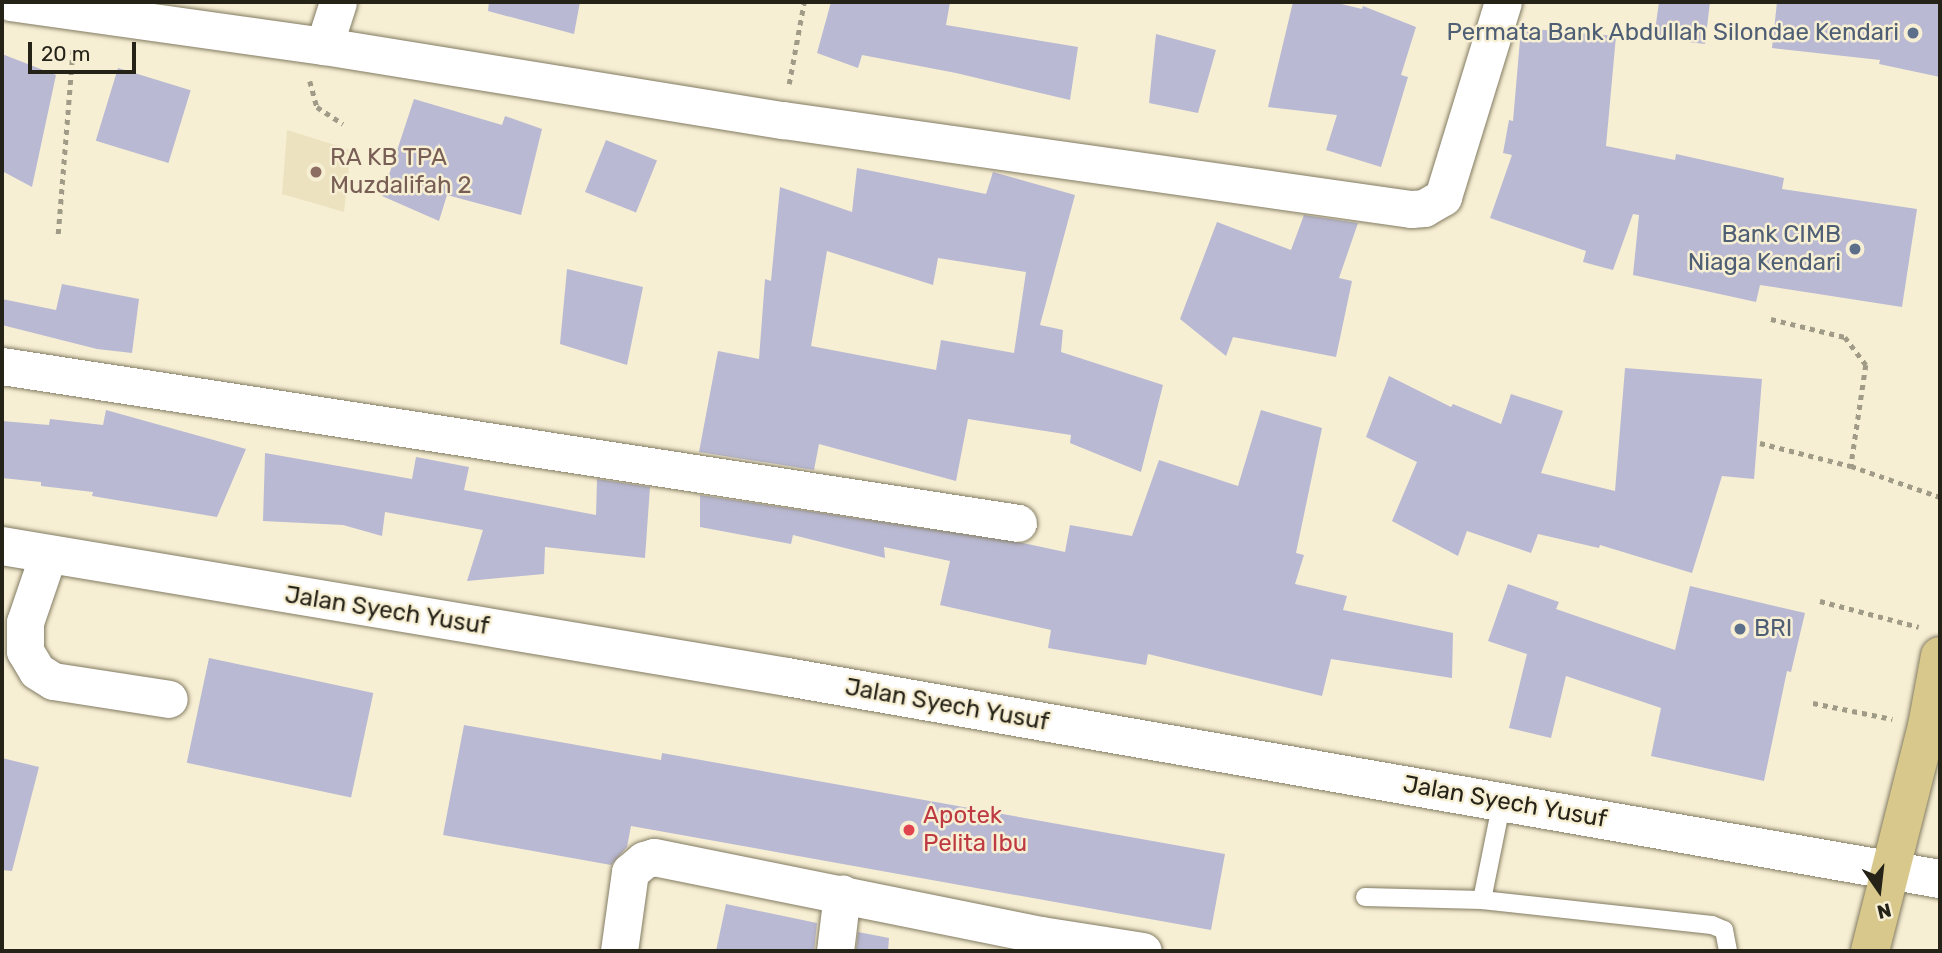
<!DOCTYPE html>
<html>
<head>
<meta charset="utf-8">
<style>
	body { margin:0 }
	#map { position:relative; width:1942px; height:953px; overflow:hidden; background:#f7efd4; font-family:Rubik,sans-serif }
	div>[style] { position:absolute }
	.built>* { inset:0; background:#ede2c0 }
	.building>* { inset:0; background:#b9b9d3; transform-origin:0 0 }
	.path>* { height:4.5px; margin-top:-2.25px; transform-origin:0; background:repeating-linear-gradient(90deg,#a09b87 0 5px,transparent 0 10px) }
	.roads { filter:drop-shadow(0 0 2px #827b62) drop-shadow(0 0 2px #827b62) }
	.service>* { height:18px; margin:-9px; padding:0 9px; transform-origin:9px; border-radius:9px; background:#fff }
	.minor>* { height:37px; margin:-18.5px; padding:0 18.5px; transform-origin:18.5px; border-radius:18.5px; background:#fff }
	.tertiary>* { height:38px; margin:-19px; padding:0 19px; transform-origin:19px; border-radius:19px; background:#fff }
	.trunk>* { height:38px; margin:-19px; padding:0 19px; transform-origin:19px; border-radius:19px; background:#d8c88b }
	.dots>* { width:19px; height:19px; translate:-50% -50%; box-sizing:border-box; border:4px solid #f7efd4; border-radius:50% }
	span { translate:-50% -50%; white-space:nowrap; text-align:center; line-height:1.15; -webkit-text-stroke:5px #f7efd4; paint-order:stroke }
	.service-label { font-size:24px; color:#4e5e75 }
	.right { translate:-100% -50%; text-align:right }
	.left { translate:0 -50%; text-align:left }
	.education-label { font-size:24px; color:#785e54 }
	.street-label { font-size:24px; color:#252218 }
	.health-label { font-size:24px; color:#be3a42 }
	.frame { position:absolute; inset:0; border:4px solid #252218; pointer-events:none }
	.north { position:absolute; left:1844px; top:855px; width:70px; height:70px; -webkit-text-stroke:5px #f7efd4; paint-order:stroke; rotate:166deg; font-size:19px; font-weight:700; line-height:28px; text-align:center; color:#252218 }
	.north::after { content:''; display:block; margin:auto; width:24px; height:32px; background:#252218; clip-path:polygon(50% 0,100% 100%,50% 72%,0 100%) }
	.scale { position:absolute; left:28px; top:42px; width:108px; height:32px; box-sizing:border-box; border:4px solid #252218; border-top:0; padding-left:9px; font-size:21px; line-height:24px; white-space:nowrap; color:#252218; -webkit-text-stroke:5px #f7efd4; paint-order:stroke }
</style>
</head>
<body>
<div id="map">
	<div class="built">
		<i style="clip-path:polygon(287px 130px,351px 150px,344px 212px,282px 194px)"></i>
	</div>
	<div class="building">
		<i style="clip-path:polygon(489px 2px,580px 2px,574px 34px,488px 11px)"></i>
		<i style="clip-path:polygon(831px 2px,950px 2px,946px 25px,1078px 47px,1070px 100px,956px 73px,862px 55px,858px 68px,817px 53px)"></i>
		<i style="clip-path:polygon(1293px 2px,1333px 2px,1362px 9px,1363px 6px,1416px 27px,1401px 75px,1408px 77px,1381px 167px,1326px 150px,1337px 115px,1268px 107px)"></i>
		<i style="clip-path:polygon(1659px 2px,1710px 2px,1705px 44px,1654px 38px)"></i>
		<i style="clip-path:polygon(1777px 2px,1940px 2px,1940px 77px,1879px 64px,1880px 60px,1772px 48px)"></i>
		<i style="clip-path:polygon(1521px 28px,1616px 36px,1606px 146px,1675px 160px,1676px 154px,1784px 178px,1782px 189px,1917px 209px,1902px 307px,1760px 285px,1756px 302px,1633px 275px,1639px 215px,1633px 214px,1613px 270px,1583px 262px,1586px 251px,1490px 218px,1512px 155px,1503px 153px,1509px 120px,1513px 121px)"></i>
		<i style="clip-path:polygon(1156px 34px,1216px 50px,1198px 113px,1149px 103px)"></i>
		<i style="clip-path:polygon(2px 54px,56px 75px,32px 187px,2px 171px)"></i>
		<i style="left:118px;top:68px;width:76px;height:76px;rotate:17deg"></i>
		<i style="clip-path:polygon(414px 99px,502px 125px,505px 116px,542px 129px,521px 215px,447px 195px,439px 221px,382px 196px)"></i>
		<i style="left:606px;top:140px;width:55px;height:56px;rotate:22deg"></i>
		<i style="clip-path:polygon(evenodd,857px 168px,986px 194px,993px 172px,1075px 195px,1040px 325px,1063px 330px,1061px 352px,1163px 385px,1141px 472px,1070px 443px,1071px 435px,968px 419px,956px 481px,819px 444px,814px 470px,699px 452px,718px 351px,759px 359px,765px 279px,771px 281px,780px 187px,852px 212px,857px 168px,827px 251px,933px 285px,938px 258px,1026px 272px,1014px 353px,941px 340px,936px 370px,811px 346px,827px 251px)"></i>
		<i style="clip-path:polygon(1304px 215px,1358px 223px,1339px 278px,1352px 281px,1336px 357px,1233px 337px,1226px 356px,1180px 319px,1217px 222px,1291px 250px)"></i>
		<i style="clip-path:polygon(567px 269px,643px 287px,627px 365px,560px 344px)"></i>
		<i style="clip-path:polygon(62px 284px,139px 299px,132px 353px,97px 349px,2px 325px,2px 299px,56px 310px)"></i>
		<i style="clip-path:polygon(1625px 368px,1762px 379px,1754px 479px,1722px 476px,1692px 573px,1600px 545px,1599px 548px,1538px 534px,1531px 553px,1467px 531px,1458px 556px,1392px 521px,1417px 462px,1366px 437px,1389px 376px,1451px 407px,1453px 404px,1501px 424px,1511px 394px,1563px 411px,1541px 473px,1615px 491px)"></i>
		<i style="clip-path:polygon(106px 410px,246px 449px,217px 517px,92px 496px,93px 492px,41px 486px,41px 482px,2px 478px,2px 421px,49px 425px,50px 419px,103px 425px)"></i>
		<i style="clip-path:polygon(1261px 410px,1322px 428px,1296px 553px,1304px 555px,1295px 584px,1347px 596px,1343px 610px,1453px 633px,1452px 678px,1331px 659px,1322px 696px,1148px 654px,1146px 665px,1048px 648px,1051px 630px,940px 605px,950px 561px,884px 547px,885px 558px,793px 535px,791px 544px,700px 527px,700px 495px,1023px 543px,1065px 552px,1070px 525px,1132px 536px,1159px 460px,1238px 486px)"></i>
		<i style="clip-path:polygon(265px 453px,412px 479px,416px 457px,469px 467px,464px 490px,596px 515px,597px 479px,650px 487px,645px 558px,545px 547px,544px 574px,467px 581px,483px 530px,385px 512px,382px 536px,343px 525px,263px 521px)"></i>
		<i style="clip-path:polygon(1508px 584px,1559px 602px,1556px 609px,1675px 650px,1690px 586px,1805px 613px,1791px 672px,1787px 671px,1764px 781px,1651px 756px,1661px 708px,1566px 676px,1551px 738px,1509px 728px,1527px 654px,1488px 641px)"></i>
		<i style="left:209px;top:658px;width:168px;height:107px;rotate:12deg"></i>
		<i style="clip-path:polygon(464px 725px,661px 760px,662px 753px,1225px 854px,1211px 930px,631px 826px,627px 847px,611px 865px,443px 835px)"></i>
		<i style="clip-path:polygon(2px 758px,39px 767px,12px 871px,2px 870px)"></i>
		<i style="clip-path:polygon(726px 904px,817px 923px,814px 951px,716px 951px)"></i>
		<i style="clip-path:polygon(858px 932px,889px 938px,888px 951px,856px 951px)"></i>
	</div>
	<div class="path">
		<i style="left:310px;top:81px;width:27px;rotate:75deg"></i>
		<i style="left:317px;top:107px;width:31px;rotate:33deg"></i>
		<i style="left:789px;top:84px;width:83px;rotate:-79.6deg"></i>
		<i style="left:58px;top:234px;width:188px;rotate:-85.4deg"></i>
		<i style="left:1771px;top:319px;width:76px;rotate:13.7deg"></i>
		<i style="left:1845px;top:337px;width:35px;rotate:53deg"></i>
		<i style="left:1866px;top:365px;width:102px;rotate:98.4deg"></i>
		<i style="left:1760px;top:443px;width:94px;rotate:14.2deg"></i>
		<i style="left:1851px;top:466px;width:94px;rotate:19.2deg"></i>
		<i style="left:1820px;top:601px;width:102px;rotate:14.7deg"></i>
		<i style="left:1813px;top:703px;width:81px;rotate:11.4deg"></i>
	</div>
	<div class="roads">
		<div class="service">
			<i style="left:1365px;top:897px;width:117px;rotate:1.5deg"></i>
			<i style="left:1482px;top:900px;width:231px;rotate:6.2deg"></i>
			<i style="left:1712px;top:925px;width:13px;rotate:23deg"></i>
			<i style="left:1724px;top:930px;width:21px;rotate:79deg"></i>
			<i style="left:1482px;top:900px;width:101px;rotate:-78.6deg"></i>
		</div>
		<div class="minor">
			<i style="left:10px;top:2px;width:317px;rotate:8deg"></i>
			<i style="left:324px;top:46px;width:465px;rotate:9.2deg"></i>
			<i style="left:783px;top:120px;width:634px;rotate:8.07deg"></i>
			<i style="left:1411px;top:209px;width:13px;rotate:-4deg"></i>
			<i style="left:1424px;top:208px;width:22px;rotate:-30deg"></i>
			<i style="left:1443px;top:197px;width:204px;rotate:-72.9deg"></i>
			<i style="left:324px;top:46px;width:46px;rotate:-72.3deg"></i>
			<i style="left:2px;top:366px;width:1028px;rotate:8.78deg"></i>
			<i style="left:48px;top:555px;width:71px;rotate:108.9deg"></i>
			<i style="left:25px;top:622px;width:29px;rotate:90deg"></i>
			<i style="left:25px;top:651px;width:23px;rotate:59deg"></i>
			<i style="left:37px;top:671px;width:19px;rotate:32deg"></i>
			<i style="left:53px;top:681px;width:117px;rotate:8.8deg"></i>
			<i style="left:619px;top:951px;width:80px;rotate:-82.1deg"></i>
			<i style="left:630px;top:872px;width:18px;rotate:-41deg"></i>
			<i style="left:644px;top:860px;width:10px;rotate:-17deg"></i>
			<i style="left:654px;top:857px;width:395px;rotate:11.4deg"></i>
			<i style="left:1041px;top:935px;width:103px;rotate:8.9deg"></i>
			<i style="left:835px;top:951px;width:58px;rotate:-83.1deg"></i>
		</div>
		<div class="tertiary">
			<i style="left:2px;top:546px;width:796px;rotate:9.47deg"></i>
			<i style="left:787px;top:677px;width:1171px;rotate:9.94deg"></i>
		</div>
		<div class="trunk">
			<i style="left:1870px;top:951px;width:232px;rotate:-75.8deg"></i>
			<i style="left:1927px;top:726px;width:71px;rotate:-79.5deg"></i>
		</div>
	</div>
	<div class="dots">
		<i style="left:1913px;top:33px;background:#5c6f8a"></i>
		<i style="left:316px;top:172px;background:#8d6e63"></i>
		<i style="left:1855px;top:249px;background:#5c6f8a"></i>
		<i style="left:1740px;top:629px;background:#5c6f8a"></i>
		<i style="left:909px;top:830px;background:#e0444e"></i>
	</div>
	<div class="service-label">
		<span class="right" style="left:1899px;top:33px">Permata Bank Abdullah Silondae Kendari</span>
		<span class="right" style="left:1841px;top:249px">Bank CIMB<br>Niaga Kendari</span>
		<span class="left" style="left:1754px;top:629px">BRI</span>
	</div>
	<div class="education-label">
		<span class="left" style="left:330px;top:172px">RA KB TPA<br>Muzdalifah 2</span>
	</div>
	<div class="street-label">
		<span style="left:387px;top:611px;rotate:9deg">Jalan Syech Yusuf</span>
		<span style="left:947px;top:705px;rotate:10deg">Jalan Syech Yusuf</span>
		<span style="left:1505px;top:802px;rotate:10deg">Jalan Syech Yusuf</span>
	</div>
	<div class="health-label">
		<span class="left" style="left:923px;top:830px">Apotek<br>Pelita Ibu</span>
	</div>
	<div class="frame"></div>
	<div class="north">N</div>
	<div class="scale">20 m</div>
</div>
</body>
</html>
